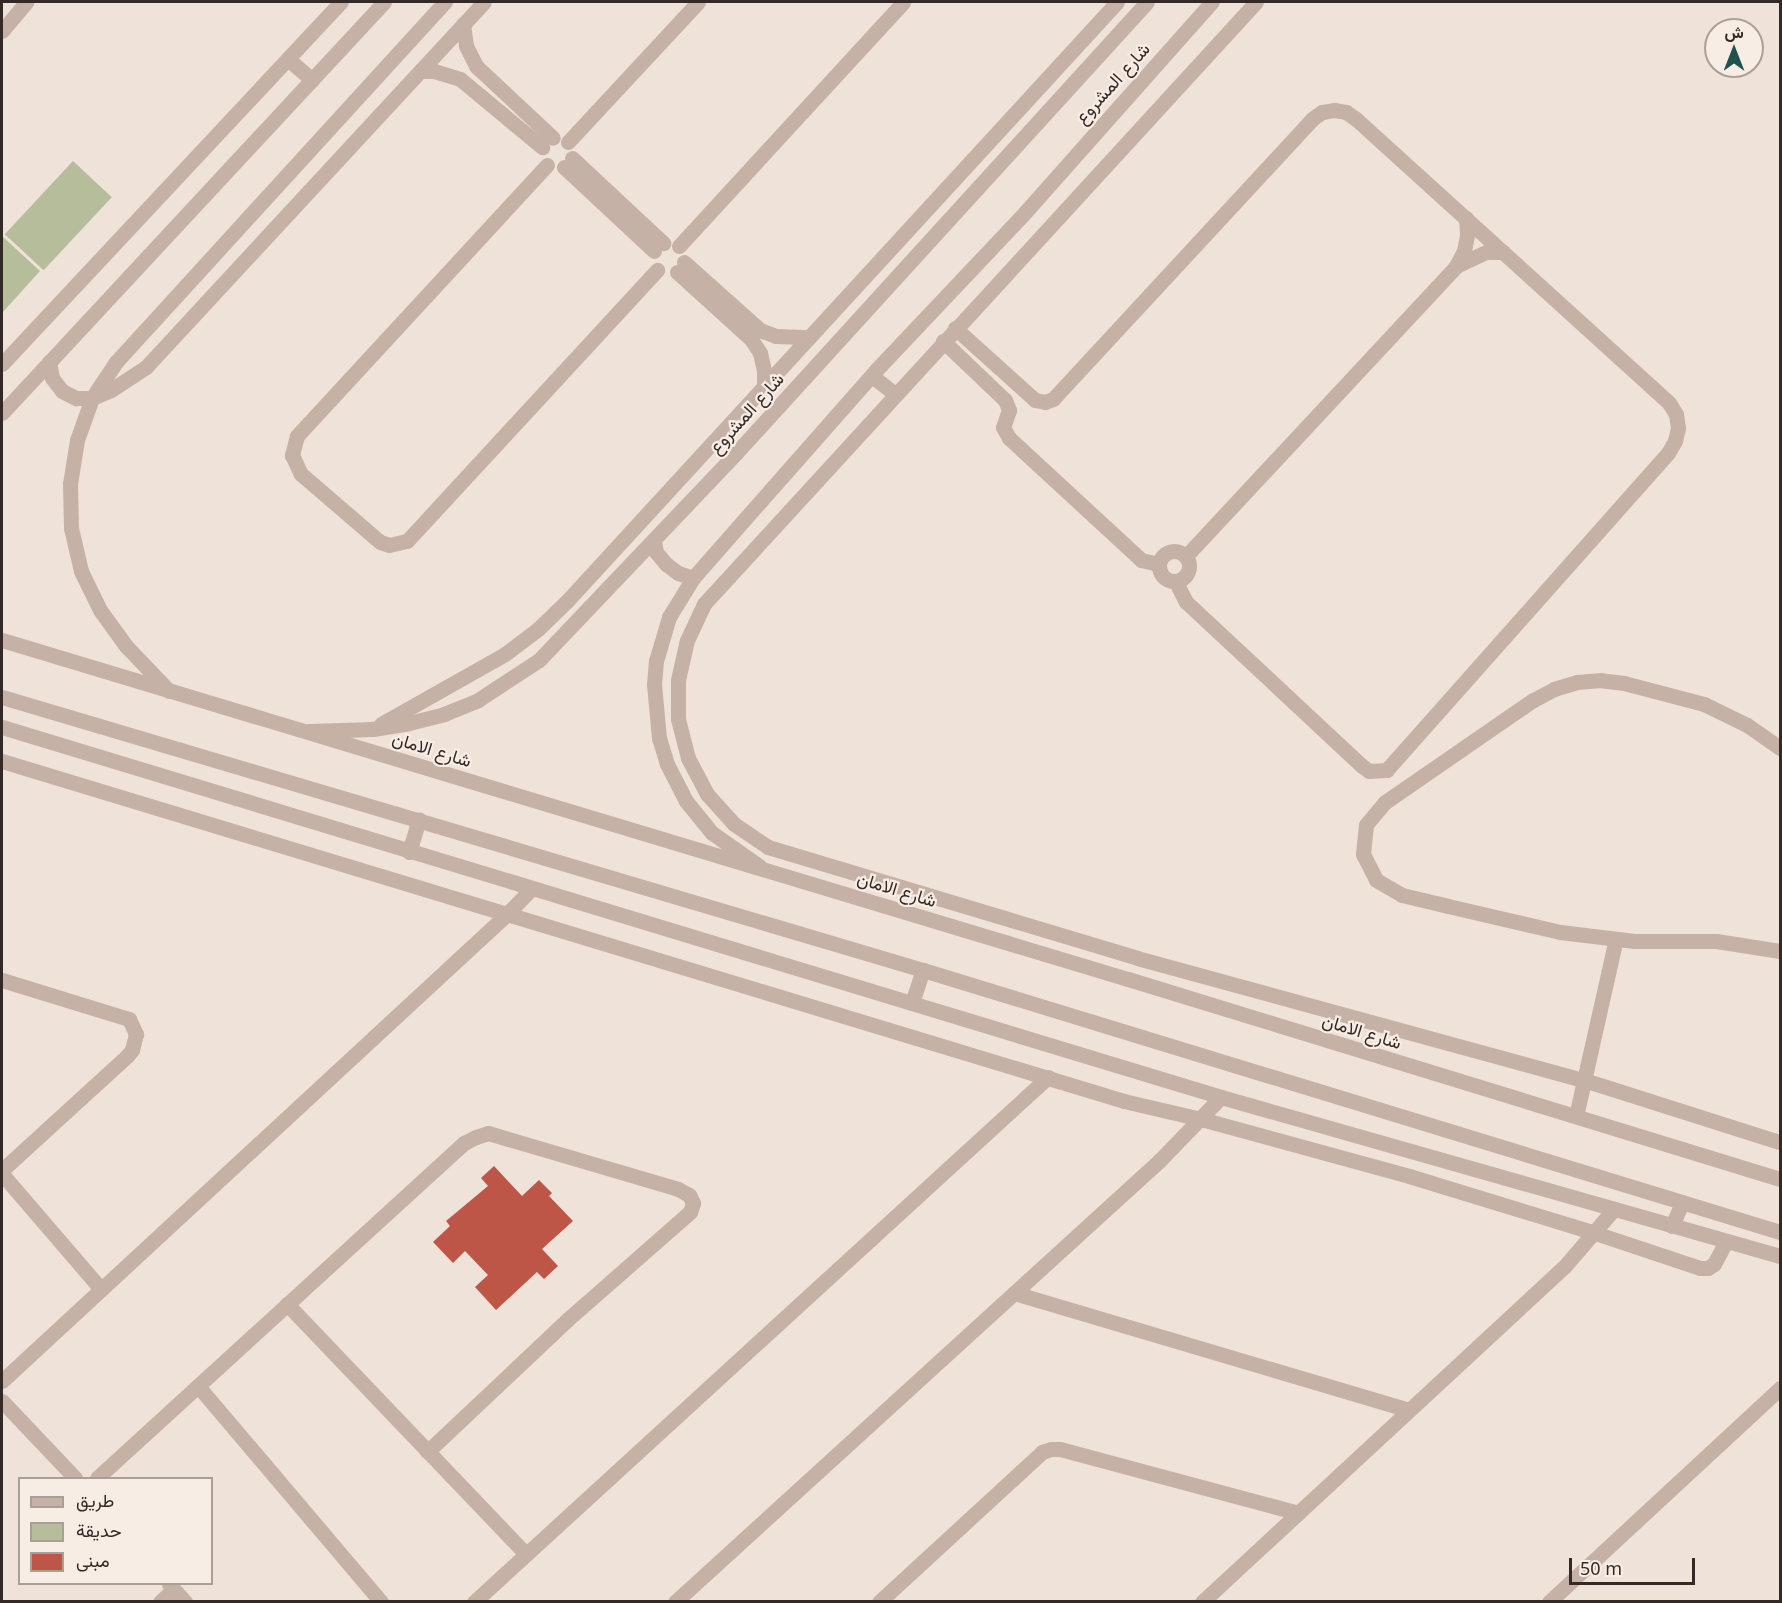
<!DOCTYPE html>
<html>
<head>
<meta charset="utf-8">
<style>
	body { margin:0 }
	#map { position:relative; width:1782px; height:1603px; overflow:hidden; background:#efe2d9; font-family:"Noto Sans",Vazirmatn,sans-serif }
	div>[style] { position:absolute }
	.green>* { inset:0; background:#b6bd9a; transform-origin:0 0 }
	.building>* { inset:0; background:#be5648 }
	.minor>* { height:15px; margin:-7.5px; padding:0 7.5px; transform-origin:7.5px; border-radius:7.5px; background:#c6b1a6 }
	.minor>.ring { margin:-7.5px; padding:0; box-sizing:content-box; background:none; border:15px solid #c6b1a6; border-radius:50% }
	.tertiary>* { height:15px; margin:-7.5px; padding:0 7.5px; transform-origin:7.5px; border-radius:7.5px; background:#c6b1a6 }
	span { translate:-50% -50%; white-space:nowrap; text-align:center; line-height:1.15; -webkit-text-stroke:4.5px #f8ede5; paint-order:stroke }
	.street-label { font-size:18px; color:#332926 }
	.frame { position:absolute; inset:0; border:3px solid #332926; pointer-events:none }
	.legend { position:absolute; left:18px; top:1477px; width:195px; height:108px; box-sizing:border-box; background:#f8ede5; border:2px solid #a99f99; margin:0; padding:8px 10px; list-style:none; font-size:18px; color:#332926 }
	.legend li { display:flex; align-items:center; gap:12px; height:30px }
	.legend b { width:30px; border:2px solid #a99f99 }
	.north { position:absolute; left:1704px; top:18px; width:60px; height:60px; box-sizing:border-box; background:#f8ede5; border:2px solid #a99f99; border-radius:50%; rotate:0deg; font-size:16px; font-weight:700; line-height:24px; text-align:center; color:#332926 }
	.north::after { content:''; display:block; margin:auto; width:21px; height:27px; background:#1f524e; clip-path:polygon(50% 0,100% 100%,50% 72%,0 100%) }
	.scale { position:absolute; left:1569px; top:1558px; width:126px; height:27px; box-sizing:border-box; border:3px solid #332926; border-top:0; padding-left:8px; font-size:18px; line-height:21px; white-space:nowrap; color:#332926; -webkit-text-stroke:4px #f8ede5; paint-order:stroke }
</style>
</head>
<body>
<div id="map">
	<div class="green">
		<i style="left:73px;top:161px;width:53px;height:100px;rotate:43deg"></i>
		<i style="clip-path:polygon(2px 236px,40px 271px,2px 313px)"></i>
	</div>
	<div class="building">
		<i style="clip-path:polygon(494px 1166px,522px 1196px,539px 1180px,552px 1193px,549px 1196px,573px 1221px,542px 1249px,558px 1266px,544px 1279px,537px 1272px,496px 1310px,475px 1287px,488px 1275px,465px 1251px,453px 1263px,433px 1242px,450px 1226px,446px 1221px,488px 1186px,481px 1178px)"></i>
	</div>
	<div class="minor">
		<i style="left:1256px;top:2px;width:817px;rotate:132.52deg"></i>
		<i style="left:704px;top:604px;width:40px;rotate:115deg"></i>
		<i style="left:687px;top:640px;width:41px;rotate:102.7deg"></i>
		<i style="left:678px;top:680px;width:39px;rotate:90deg"></i>
		<i style="left:678px;top:719px;width:40px;rotate:75.6deg"></i>
		<i style="left:688px;top:758px;width:41px;rotate:62.2deg"></i>
		<i style="left:707px;top:794px;width:40px;rotate:48deg"></i>
		<i style="left:734px;top:824px;width:41px;rotate:34.1deg"></i>
		<i style="left:768px;top:847px;width:385px;rotate:16.7deg"></i>
		<i style="left:1137px;top:958px;width:463px;rotate:15.3deg"></i>
		<i style="left:1584px;top:1080px;width:206px;rotate:17.6deg"></i>
		<i style="left:463px;top:24px;width:22px;rotate:82deg"></i>
		<i style="left:466px;top:46px;width:22px;rotate:63deg"></i>
		<i style="left:476px;top:66px;width:105px;rotate:43.1deg"></i>
		<i style="left:2px;top:31px;width:38px;rotate:-50deg"></i>
		<i style="left:288px;top:59px;width:32px;rotate:41deg"></i>
		<i style="left:420px;top:71px;width:14px"></i>
		<i style="left:434px;top:71px;width:27px;rotate:17deg"></i>
		<i style="left:460px;top:79px;width:107px;rotate:39.7deg"></i>
		<i style="left:568px;top:142px;width:191px;rotate:-47.1deg"></i>
		<i style="left:572px;top:158px;width:125px;rotate:43deg"></i>
		<i style="left:547px;top:165px;width:369px;rotate:132.7deg"></i>
		<i style="left:297px;top:436px;width:20px;rotate:105deg"></i>
		<i style="left:292px;top:455px;width:21px;rotate:65deg"></i>
		<i style="left:301px;top:474px;width:104px;rotate:40.7deg"></i>
		<i style="left:380px;top:542px;width:9px;rotate:18deg"></i>
		<i style="left:389px;top:545px;width:18px;rotate:-13deg"></i>
		<i style="left:407px;top:541px;width:369px;rotate:-47.3deg"></i>
		<i style="left:564px;top:167px;width:123px;rotate:43deg"></i>
		<i style="left:679px;top:246px;width:331px;rotate:-47.4deg"></i>
		<i style="left:684px;top:262px;width:102px;rotate:41.8deg"></i>
		<i style="left:760px;top:330px;width:17px;rotate:21deg"></i>
		<i style="left:776px;top:336px;width:33px;rotate:2deg"></i>
		<i style="left:1456px;top:266px;width:33px;rotate:-25deg"></i>
		<i style="left:1486px;top:252px;width:17px"></i>
		<i style="left:677px;top:272px;width:100px;rotate:42.2deg"></i>
		<i style="left:751px;top:339px;width:17px;rotate:57deg"></i>
		<i style="left:760px;top:353px;width:17px;rotate:77deg"></i>
		<i style="left:764px;top:370px;width:17px;rotate:90deg"></i>
		<i style="left:955px;top:328px;width:108px;rotate:42deg"></i>
		<i style="left:1035px;top:400px;width:10px;rotate:11deg"></i>
		<i style="left:1045px;top:402px;width:9px;rotate:-21deg"></i>
		<i style="left:1053px;top:399px;width:381px;rotate:-47.2deg"></i>
		<i style="left:1312px;top:119px;width:12px;rotate:-35deg"></i>
		<i style="left:1322px;top:112px;width:12px;rotate:-9deg"></i>
		<i style="left:1334px;top:110px;width:12px;rotate:9deg"></i>
		<i style="left:1346px;top:112px;width:12px;rotate:35deg"></i>
		<i style="left:1356px;top:119px;width:423px;rotate:42.2deg"></i>
		<i style="left:1669px;top:403px;width:13px;rotate:58deg"></i>
		<i style="left:1676px;top:414px;width:14px;rotate:82deg"></i>
		<i style="left:1678px;top:428px;width:13px;rotate:103deg"></i>
		<i style="left:1675px;top:441px;width:14px;rotate:120deg"></i>
		<i style="left:1668px;top:453px;width:424px;rotate:131.6deg"></i>
		<i style="left:1387px;top:770px;width:18px;rotate:177deg"></i>
		<i style="left:1369px;top:771px;width:9px;rotate:-144deg"></i>
		<i style="left:1362px;top:766px;width:241px;rotate:-137deg"></i>
		<i style="left:1186px;top:602px;width:22px;rotate:-117deg"></i>
		<i style="left:943px;top:341px;width:86px;rotate:43.6deg"></i>
		<i style="left:1005px;top:400px;width:11px;rotate:68deg"></i>
		<i style="left:1009px;top:410px;width:18px;rotate:109deg"></i>
		<i style="left:1003px;top:427px;width:13px;rotate:61deg"></i>
		<i style="left:1009px;top:438px;width:180px;rotate:42.7deg"></i>
		<i style="left:1141px;top:560px;width:18px;rotate:13deg"></i>
		<i style="left:49px;top:362px;width:16px;rotate:79deg"></i>
		<i style="left:52px;top:378px;width:16px;rotate:52deg"></i>
		<i style="left:62px;top:391px;width:16px;rotate:27deg"></i>
		<i style="left:76px;top:398px;width:16px"></i>
		<i style="left:92px;top:398px;width:21px;rotate:-23deg"></i>
		<i style="left:111px;top:390px;width:42px;rotate:-33.3deg"></i>
		<i style="left:146px;top:367px;width:497px;rotate:-47.2deg"></i>
		<i style="left:2px;top:364px;width:496px;rotate:-46.9deg"></i>
		<i style="left:872px;top:376px;width:29px;rotate:38deg"></i>
		<i style="left:2px;top:413px;width:561px;rotate:-47.09deg"></i>
		<i style="left:654px;top:541px;width:11px;rotate:80deg"></i>
		<i style="left:656px;top:552px;width:16px;rotate:50deg"></i>
		<i style="left:666px;top:564px;width:15px;rotate:37deg"></i>
		<i style="left:678px;top:573px;width:16px;rotate:18deg"></i>
		<i class="ring" style="left:1159px;top:551px;width:15px;height:15px"></i>
		<i style="left:1186px;top:556px;width:396px;rotate:-47deg"></i>
		<i style="left:1456px;top:266px;width:17px;rotate:-62deg"></i>
		<i style="left:1464px;top:251px;width:16px;rotate:-79deg"></i>
		<i style="left:1467px;top:235px;width:17px;rotate:-93deg"></i>
		<i style="left:169px;top:691px;width:62px;rotate:-133.7deg"></i>
		<i style="left:126px;top:646px;width:44px;rotate:-125.8deg"></i>
		<i style="left:100px;top:610px;width:43px;rotate:-116deg"></i>
		<i style="left:81px;top:571px;width:44px;rotate:-103.1deg"></i>
		<i style="left:71px;top:528px;width:44px;rotate:-91.3deg"></i>
		<i style="left:70px;top:484px;width:45px;rotate:-81deg"></i>
		<i style="left:77px;top:440px;width:45px;rotate:-70.3deg"></i>
		<i style="left:92px;top:398px;width:43px;rotate:-56.3deg"></i>
		<i style="left:116px;top:362px;width:488px;rotate:-47.6deg"></i>
		<i style="left:381px;top:724px;width:142px;rotate:-29.4deg"></i>
		<i style="left:505px;top:654px;width:41px;rotate:-37.1deg"></i>
		<i style="left:538px;top:629px;width:40px;rotate:-44deg"></i>
		<i style="left:567px;top:601px;width:813px;rotate:-47.44deg"></i>
		<i style="left:2px;top:727px;width:1274px;rotate:16.88deg"></i>
		<i style="left:1221px;top:1097px;width:581px;rotate:15.88deg"></i>
		<i style="left:309px;top:731px;width:64px;rotate:-1.8deg"></i>
		<i style="left:373px;top:729px;width:36px;rotate:-9deg"></i>
		<i style="left:409px;top:723px;width:36px;rotate:-14deg"></i>
		<i style="left:444px;top:714px;width:37px;rotate:-22deg"></i>
		<i style="left:478px;top:700px;width:73px;rotate:-33.3deg"></i>
		<i style="left:539px;top:660px;width:286px;rotate:-46.4deg"></i>
		<i style="left:736px;top:453px;width:610px;rotate:-47.66deg"></i>
		<i style="left:1780px;top:748px;width:40px;rotate:-145.1deg"></i>
		<i style="left:1747px;top:725px;width:48px;rotate:-154deg"></i>
		<i style="left:1704px;top:704px;width:83px;rotate:-165.3deg"></i>
		<i style="left:1624px;top:683px;width:23px;rotate:-173deg"></i>
		<i style="left:1601px;top:680px;width:24px;rotate:175deg"></i>
		<i style="left:1577px;top:682px;width:24px;rotate:163deg"></i>
		<i style="left:1554px;top:689px;width:24px;rotate:152deg"></i>
		<i style="left:1533px;top:700px;width:180px;rotate:145.4deg"></i>
		<i style="left:1385px;top:802px;width:30px;rotate:130deg"></i>
		<i style="left:1366px;top:825px;width:29px;rotate:96deg"></i>
		<i style="left:1363px;top:854px;width:29px;rotate:63deg"></i>
		<i style="left:1376px;top:880px;width:30px;rotate:30deg"></i>
		<i style="left:1402px;top:895px;width:47px;rotate:13.4deg"></i>
		<i style="left:1448px;top:906px;width:115px;rotate:13.1deg"></i>
		<i style="left:1560px;top:932px;width:75px;rotate:6.9deg"></i>
		<i style="left:1634px;top:941px;width:82px"></i>
		<i style="left:1716px;top:941px;width:65px;rotate:8.9deg"></i>
		<i style="left:2px;top:761px;width:1172px;rotate:16.86deg"></i>
		<i style="left:1124px;top:1101px;width:79px;rotate:13.2deg"></i>
		<i style="left:1201px;top:1119px;width:216px;rotate:15.3deg"></i>
		<i style="left:1409px;top:1176px;width:195px;rotate:17deg"></i>
		<i style="left:1595px;top:1233px;width:111px;rotate:18.4deg"></i>
		<i style="left:1700px;top:1268px;width:8px"></i>
		<i style="left:1708px;top:1268px;width:7px;rotate:-34deg"></i>
		<i style="left:1714px;top:1264px;width:26px;rotate:-62deg"></i>
		<i style="left:759px;top:866px;width:57px;rotate:-144.9deg"></i>
		<i style="left:712px;top:833px;width:41px;rotate:-129.1deg"></i>
		<i style="left:686px;top:801px;width:42px;rotate:-117.2deg"></i>
		<i style="left:667px;top:764px;width:27px;rotate:-107deg"></i>
		<i style="left:659px;top:738px;width:54px;rotate:-95.3deg"></i>
		<i style="left:654px;top:684px;width:23px;rotate:-85deg"></i>
		<i style="left:656px;top:661px;width:46px;rotate:-73.5deg"></i>
		<i style="left:669px;top:617px;width:46px;rotate:-58.4deg"></i>
		<i style="left:693px;top:578px;width:121px;rotate:-48.7deg"></i>
		<i style="left:773px;top:487px;width:157px;rotate:-48.6deg"></i>
		<i style="left:877px;top:369px;width:208px;rotate:-46.6deg"></i>
		<i style="left:1020px;top:218px;width:289px;rotate:-48.4deg"></i>
		<i style="left:2px;top:980px;width:133px;rotate:17.1deg"></i>
		<i style="left:129px;top:1019px;width:17px;rotate:65deg"></i>
		<i style="left:136px;top:1034px;width:16px;rotate:104deg"></i>
		<i style="left:132px;top:1050px;width:8px;rotate:130deg"></i>
		<i style="left:127px;top:1056px;width:169px;rotate:137.6deg"></i>
		<i style="left:1576px;top:1116px;width:181px;rotate:-77.3deg"></i>
		<i style="left:2px;top:1174px;width:152px;rotate:49.3deg"></i>
		<i style="left:1014px;top:1293px;width:412px;rotate:16.5deg"></i>
		<i style="left:287px;top:1304px;width:346px;rotate:46.3deg"></i>
		<i style="left:2px;top:1381px;width:686px;rotate:-42.76deg"></i>
		<i style="left:506px;top:915px;width:37px;rotate:-46deg"></i>
		<i style="left:198px;top:1386px;width:283px;rotate:49.7deg"></i>
		<i style="left:2px;top:1401px;width:106px;rotate:46.5deg"></i>
		<i style="left:97px;top:1478px;width:497px;rotate:-42.4deg"></i>
		<i style="left:464px;top:1143px;width:13px;rotate:-27deg"></i>
		<i style="left:476px;top:1137px;width:13px;rotate:-18deg"></i>
		<i style="left:488px;top:1133px;width:198px;rotate:16.4deg"></i>
		<i style="left:678px;top:1189px;width:13px;rotate:29deg"></i>
		<i style="left:689px;top:1195px;width:9px;rotate:63deg"></i>
		<i style="left:693px;top:1203px;width:9px;rotate:108deg"></i>
		<i style="left:690px;top:1212px;width:164px;rotate:138.7deg"></i>
		<i style="left:567px;top:1320px;width:192px;rotate:136.7deg"></i>
		<i style="left:169px;top:1584px;width:24px;rotate:48deg"></i>
		<i style="left:160px;top:1602px;width:19px;rotate:-43deg"></i>
		<i style="left:474px;top:1602px;width:778px;rotate:-42.45deg"></i>
		<i style="left:675px;top:1602px;width:655px;rotate:-42.34deg"></i>
		<i style="left:1159px;top:1161px;width:89px;rotate:-45.9deg"></i>
		<i style="left:879px;top:1602px;width:222px;rotate:-42.6deg"></i>
		<i style="left:1042px;top:1452px;width:9px;rotate:-18deg"></i>
		<i style="left:1051px;top:1449px;width:9px"></i>
		<i style="left:1060px;top:1449px;width:247px;rotate:15deg"></i>
		<i style="left:1202px;top:1602px;width:493px;rotate:-42.8deg"></i>
		<i style="left:1564px;top:1267px;width:77px;rotate:-49.2deg"></i>
		<i style="left:1549px;top:1602px;width:315px;rotate:-42.8deg"></i>
	</div>
	<div class="tertiary">
		<i style="left:2px;top:640px;width:1176px;rotate:16.76deg"></i>
		<i style="left:1128px;top:979px;width:682px;rotate:17.05deg"></i>
		<i style="left:2px;top:697px;width:961px;rotate:16.51deg"></i>
		<i style="left:923px;top:970px;width:896px;rotate:17deg"></i>
		<i style="left:409px;top:852px;width:34px;rotate:-73deg"></i>
		<i style="left:912px;top:1003px;width:35px;rotate:-72deg"></i>
		<i style="left:1672px;top:1226px;width:26px;rotate:-67deg"></i>
	</div>
	<div class="street-label">
		<span style="left:1112px;top:83px;rotate:-48deg">شارع المشروع</span>
		<span style="left:746px;top:413px;rotate:-48deg">شارع المشروع</span>
		<span style="left:432px;top:749px;rotate:17deg">شارع الامان</span>
		<span style="left:897px;top:889px;rotate:17deg">شارع الامان</span>
		<span style="left:1362px;top:1031px;rotate:17deg">شارع الامان</span>
	</div>
	<div class="frame"></div>
	<ul class="legend">
	<li><b style="height:8px;background:#c6b1a6"></b>طريق</li>
	<li><b style="height:16px;background:#b6bd9a"></b>حديقة</li>
	<li><b style="height:16px;background:#be5648"></b>مبنى</li>
	</ul>
	<div class="north">ش</div>
	<div class="scale">50 m</div>
</div>
</body>
</html>
